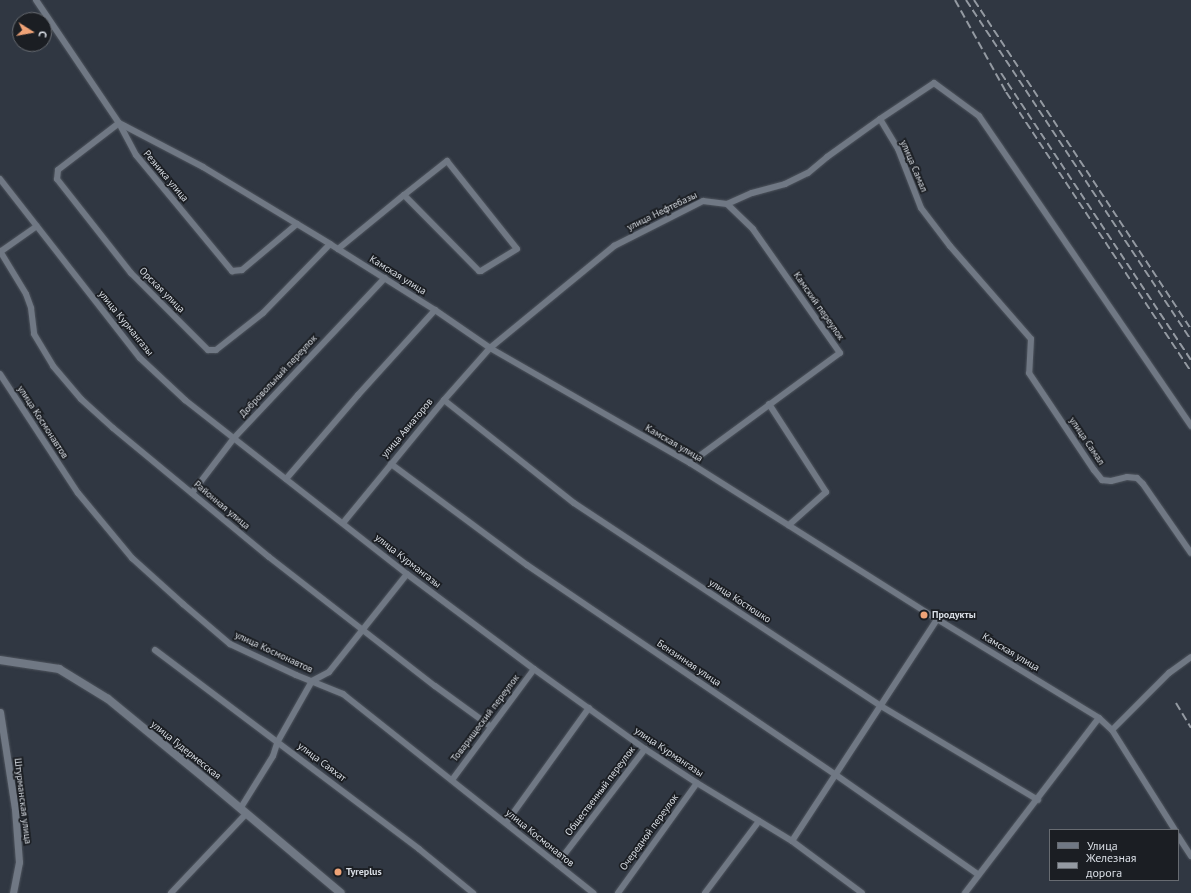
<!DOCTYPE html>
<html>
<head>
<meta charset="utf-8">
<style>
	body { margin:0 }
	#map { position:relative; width:1191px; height:893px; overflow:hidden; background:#303742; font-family:"PT Sans",sans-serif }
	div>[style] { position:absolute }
	.roads { filter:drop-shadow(0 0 1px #4e545d) drop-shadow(0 0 1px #4e545d) }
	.minor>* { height:6px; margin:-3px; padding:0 3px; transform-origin:3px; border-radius:3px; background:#707884 }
	.tertiary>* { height:7px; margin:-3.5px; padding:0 3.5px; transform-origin:3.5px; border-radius:3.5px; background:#707884 }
	.secondary>* { height:8px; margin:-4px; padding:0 4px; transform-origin:4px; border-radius:4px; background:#707884 }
	.rail>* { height:2px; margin-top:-1px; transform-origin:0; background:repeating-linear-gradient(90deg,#949aa2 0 8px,transparent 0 12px) }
	.dots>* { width:11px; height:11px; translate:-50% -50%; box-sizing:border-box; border:2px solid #1b1e23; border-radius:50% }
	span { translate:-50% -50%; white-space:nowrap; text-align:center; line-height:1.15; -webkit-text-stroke:3.5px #1b1e23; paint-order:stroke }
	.street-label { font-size:10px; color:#d9dee5 }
	.poi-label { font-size:10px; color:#d9dee5; font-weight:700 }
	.left { translate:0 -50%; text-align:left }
	.legend { position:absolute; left:1049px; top:829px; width:130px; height:52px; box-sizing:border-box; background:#1b1e23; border:1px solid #676b71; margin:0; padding:5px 7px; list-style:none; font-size:12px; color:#d9dee5 }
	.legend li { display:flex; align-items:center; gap:8px; height:20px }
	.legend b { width:20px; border:1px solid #676b71 }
	.north { position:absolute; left:12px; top:12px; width:40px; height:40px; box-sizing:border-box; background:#1b1e23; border:1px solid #676b71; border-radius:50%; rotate:101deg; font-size:11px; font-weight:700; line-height:16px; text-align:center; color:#d9dee5 }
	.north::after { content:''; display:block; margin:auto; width:14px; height:18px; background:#efa377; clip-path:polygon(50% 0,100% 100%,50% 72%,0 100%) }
</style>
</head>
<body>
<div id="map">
	<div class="roads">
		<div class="minor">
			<i style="left:36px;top:0;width:148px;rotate:56deg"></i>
			<i style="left:119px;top:123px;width:36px;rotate:62deg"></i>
			<i style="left:136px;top:155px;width:151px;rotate:50.4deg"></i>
			<i style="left:232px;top:271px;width:10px;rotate:-6deg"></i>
			<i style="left:242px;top:270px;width:72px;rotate:-39.9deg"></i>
			<i style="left:880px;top:119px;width:35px;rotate:59deg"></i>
			<i style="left:898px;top:149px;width:63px;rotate:68.7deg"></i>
			<i style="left:921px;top:208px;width:48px;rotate:52.7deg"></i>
			<i style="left:950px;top:246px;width:123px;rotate:48.9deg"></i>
			<i style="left:1031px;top:339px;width:34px;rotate:93deg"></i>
			<i style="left:1029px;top:373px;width:117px;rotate:56.2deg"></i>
			<i style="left:1094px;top:470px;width:13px;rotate:51deg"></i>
			<i style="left:1102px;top:480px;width:9px;rotate:6deg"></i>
			<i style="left:1111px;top:481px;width:16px;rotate:-14deg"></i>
			<i style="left:1127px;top:477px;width:10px;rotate:6deg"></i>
			<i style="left:1137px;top:478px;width:8px;rotate:45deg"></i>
			<i style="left:1143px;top:484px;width:84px;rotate:55.2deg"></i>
			<i style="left:119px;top:123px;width:95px;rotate:27.6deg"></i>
			<i style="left:203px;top:167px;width:149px;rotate:31.2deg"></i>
			<i style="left:330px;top:244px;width:124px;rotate:32.2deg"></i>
			<i style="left:435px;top:310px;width:67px;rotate:34.6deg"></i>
			<i style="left:490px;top:348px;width:231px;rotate:29.9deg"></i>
			<i style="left:690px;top:463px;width:292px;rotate:32.3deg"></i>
			<i style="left:937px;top:619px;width:190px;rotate:31.4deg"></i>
			<i style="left:1099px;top:718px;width:18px;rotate:43deg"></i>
			<i style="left:1112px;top:730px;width:118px;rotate:57.8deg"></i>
			<i style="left:119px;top:123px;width:77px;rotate:142.4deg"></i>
			<i style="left:58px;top:170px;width:9px;rotate:96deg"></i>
			<i style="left:57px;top:179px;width:120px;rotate:51.8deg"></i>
			<i style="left:131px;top:273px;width:109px;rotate:45deg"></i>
			<i style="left:208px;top:350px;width:8px"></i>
			<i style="left:216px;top:350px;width:60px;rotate:-38.2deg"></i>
			<i style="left:263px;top:313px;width:96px;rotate:-45.8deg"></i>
			<i style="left:0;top:179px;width:227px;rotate:52deg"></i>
			<i style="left:140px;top:358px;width:62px;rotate:43deg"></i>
			<i style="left:185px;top:400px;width:282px;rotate:38.1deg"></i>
			<i style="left:407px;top:574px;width:159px;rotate:36.8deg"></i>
			<i style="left:534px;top:669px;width:137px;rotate:35.8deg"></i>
			<i style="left:645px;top:749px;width:62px;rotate:33.2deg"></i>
			<i style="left:697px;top:783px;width:111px;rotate:31.4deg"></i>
			<i style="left:792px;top:841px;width:87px;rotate:36.6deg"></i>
			<i style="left:338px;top:249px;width:85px;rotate:-39.3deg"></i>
			<i style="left:404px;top:195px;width:55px;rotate:-38.3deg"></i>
			<i style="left:447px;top:161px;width:112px;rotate:51.5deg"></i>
			<i style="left:517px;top:249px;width:42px;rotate:148.6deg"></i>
			<i style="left:481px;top:271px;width:2px;rotate:180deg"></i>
			<i style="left:479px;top:271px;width:107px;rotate:-134.6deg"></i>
			<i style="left:0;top:251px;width:50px;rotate:58.8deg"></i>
			<i style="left:26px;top:294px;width:15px;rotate:70deg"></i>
			<i style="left:31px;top:308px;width:26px;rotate:83deg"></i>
			<i style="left:34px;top:334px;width:37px;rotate:59deg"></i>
			<i style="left:53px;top:366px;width:43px;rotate:49.7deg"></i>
			<i style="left:81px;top:399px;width:43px;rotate:42.2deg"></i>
			<i style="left:113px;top:428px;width:202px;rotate:39.6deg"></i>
			<i style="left:269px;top:557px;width:210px;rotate:37.9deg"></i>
			<i style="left:435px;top:686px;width:68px;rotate:36deg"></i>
			<i style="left:0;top:252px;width:45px;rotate:-35.1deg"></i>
			<i style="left:0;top:374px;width:142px;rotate:56.8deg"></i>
			<i style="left:78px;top:493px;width:85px;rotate:50.3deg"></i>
			<i style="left:132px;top:558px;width:69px;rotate:42deg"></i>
			<i style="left:183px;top:604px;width:62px;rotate:40.4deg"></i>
			<i style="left:230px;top:644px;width:73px;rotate:25.2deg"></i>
			<i style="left:296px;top:675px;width:51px;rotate:22deg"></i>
			<i style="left:343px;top:694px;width:320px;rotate:38.5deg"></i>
			<i style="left:444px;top:400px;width:166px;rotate:38.4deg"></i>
			<i style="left:574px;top:503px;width:368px;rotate:33.5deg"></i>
			<i style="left:881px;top:706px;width:183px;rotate:30.9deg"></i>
			<i style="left:769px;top:404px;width:105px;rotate:57.1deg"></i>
			<i style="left:826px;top:492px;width:50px;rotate:138.3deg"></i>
			<i style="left:690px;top:463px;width:186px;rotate:-36.3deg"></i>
			<i style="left:840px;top:353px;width:151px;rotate:-125.1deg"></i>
			<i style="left:753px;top:229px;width:36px;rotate:-136deg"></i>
			<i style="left:391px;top:464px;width:169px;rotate:36.6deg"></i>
			<i style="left:527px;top:565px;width:374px;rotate:34.2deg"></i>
			<i style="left:836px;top:775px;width:174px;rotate:35deg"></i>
			<i style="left:286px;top:479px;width:111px;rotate:-49.4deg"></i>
			<i style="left:358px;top:395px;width:115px;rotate:-47.8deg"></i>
			<i style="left:192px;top:493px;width:69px;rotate:-52.6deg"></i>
			<i style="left:234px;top:438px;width:220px;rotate:-46.7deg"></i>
			<i style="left:343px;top:523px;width:159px;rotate:-50.6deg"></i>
			<i style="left:444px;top:400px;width:69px;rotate:-48.5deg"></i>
			<i style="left:490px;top:348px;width:161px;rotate:-39.4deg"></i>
			<i style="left:614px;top:246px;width:100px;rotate:-26.8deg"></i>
			<i style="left:703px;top:201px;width:24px;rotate:7deg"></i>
			<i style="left:727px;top:204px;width:27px;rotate:-24deg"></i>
			<i style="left:752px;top:193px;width:34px;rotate:-15deg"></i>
			<i style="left:785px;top:184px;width:25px;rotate:-26deg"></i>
			<i style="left:808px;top:173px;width:25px;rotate:-40deg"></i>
			<i style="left:827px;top:157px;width:65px;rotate:-35.6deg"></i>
			<i style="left:880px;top:119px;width:65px;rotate:-33.7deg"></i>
			<i style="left:934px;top:83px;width:56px;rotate:36.3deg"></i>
			<i style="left:979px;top:116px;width:376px;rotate:55.6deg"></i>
			<i style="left:155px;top:650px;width:331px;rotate:37deg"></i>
			<i style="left:419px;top:849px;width:70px;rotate:39.2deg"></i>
			<i style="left:1112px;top:730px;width:81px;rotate:-45deg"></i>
			<i style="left:1169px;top:673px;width:27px;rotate:-36deg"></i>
			<i style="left:452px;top:780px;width:138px;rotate:-53.5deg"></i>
			<i style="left:240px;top:809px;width:62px;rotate:-58.1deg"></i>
			<i style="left:273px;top:756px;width:16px;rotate:-72deg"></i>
			<i style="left:278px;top:741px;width:69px;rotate:-60.5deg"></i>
			<i style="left:312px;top:681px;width:19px;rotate:-28deg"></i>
			<i style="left:329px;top:672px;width:125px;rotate:-51.5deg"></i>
			<i style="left:506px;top:823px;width:142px;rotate:-54.2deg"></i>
			<i style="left:1178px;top:836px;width:24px;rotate:57deg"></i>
			<i style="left:792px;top:841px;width:265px;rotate:-56.8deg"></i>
			<i style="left:557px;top:864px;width:145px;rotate:-52.6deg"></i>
			<i style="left:171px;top:893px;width:109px;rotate:-46.5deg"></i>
			<i style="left:618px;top:893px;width:135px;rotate:-54.3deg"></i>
			<i style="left:705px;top:893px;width:90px;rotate:-53.1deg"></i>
			<i style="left:965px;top:893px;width:220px;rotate:-52.6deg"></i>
		</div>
		<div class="tertiary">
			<i style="left:0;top:712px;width:98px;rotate:81.2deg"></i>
			<i style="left:15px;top:809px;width:53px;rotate:85.7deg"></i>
			<i style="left:19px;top:862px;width:32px;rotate:101deg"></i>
		</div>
		<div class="secondary">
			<i style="left:0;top:660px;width:60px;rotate:8.7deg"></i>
			<i style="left:59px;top:669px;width:57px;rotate:31.5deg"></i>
			<i style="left:108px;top:699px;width:131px;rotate:39.4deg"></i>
			<i style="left:209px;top:782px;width:172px;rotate:40.1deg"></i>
		</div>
	</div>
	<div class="rail">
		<i style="left:955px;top:0;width:105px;rotate:61deg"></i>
		<i style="left:1006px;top:92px;width:336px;rotate:56.5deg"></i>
		<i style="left:966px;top:0;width:408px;rotate:56.5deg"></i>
		<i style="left:974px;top:0;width:394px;rotate:56.6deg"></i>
		<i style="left:1001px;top:73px;width:344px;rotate:56.5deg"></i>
		<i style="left:1176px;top:703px;width:29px;rotate:59deg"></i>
	</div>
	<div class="dots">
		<i style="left:924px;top:615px;background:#efa377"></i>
		<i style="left:338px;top:872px;background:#efa377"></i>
	</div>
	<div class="street-label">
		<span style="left:914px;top:166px;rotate:67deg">улица Самал</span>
		<span style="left:166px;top:176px;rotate:50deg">Резника улица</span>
		<span style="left:662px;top:211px;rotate:-26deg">улица Нефтебазы</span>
		<span style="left:398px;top:275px;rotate:32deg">Камская улица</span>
		<span style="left:162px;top:290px;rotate:45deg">Орская улица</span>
		<span style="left:819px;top:306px;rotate:55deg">Камский переулок</span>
		<span style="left:126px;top:323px;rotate:51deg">улица Курмангазы</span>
		<span style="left:278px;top:376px;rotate:-47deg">Добровольный переулок</span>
		<span style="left:43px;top:422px;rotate:57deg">улица Космонавтов</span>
		<span style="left:407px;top:428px;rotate:-50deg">улица Авиаторов</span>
		<span style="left:1087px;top:441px;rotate:56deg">улица Самал</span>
		<span style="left:674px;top:443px;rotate:30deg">Камская улица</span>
		<span style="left:222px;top:505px;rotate:40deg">Районная улица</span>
		<span style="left:408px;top:561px;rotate:38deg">улица Курмангазы</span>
		<span style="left:740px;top:601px;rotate:33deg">улица Костюшко</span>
		<span style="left:274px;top:652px;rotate:25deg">улица Космонавтов</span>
		<span style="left:1011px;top:652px;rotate:31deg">Камская улица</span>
		<span style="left:689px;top:663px;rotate:34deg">Бензинная улица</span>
		<span style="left:485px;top:718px;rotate:-53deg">Товарищеский переулок</span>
		<span style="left:186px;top:750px;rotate:39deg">улица Гудермесская</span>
		<span style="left:669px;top:752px;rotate:34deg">улица Курмангазы</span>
		<span style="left:322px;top:762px;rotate:37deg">улица Саяхат</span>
		<span style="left:600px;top:791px;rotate:-53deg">Общественный переулок</span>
		<span style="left:23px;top:801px;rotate:83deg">Штурманская улица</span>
		<span style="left:649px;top:832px;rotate:-54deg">Очередной переулок</span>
		<span style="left:540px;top:838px;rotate:39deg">улица Космонавтов</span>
	</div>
	<div class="poi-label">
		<span class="left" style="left:932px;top:615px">Продукты</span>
		<span class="left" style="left:346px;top:872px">Tyreplus</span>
	</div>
	<ul class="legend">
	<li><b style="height:5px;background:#707884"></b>Улица</li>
	<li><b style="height:5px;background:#949aa2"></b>Железная дорога</li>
	</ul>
	<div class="north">С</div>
</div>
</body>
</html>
